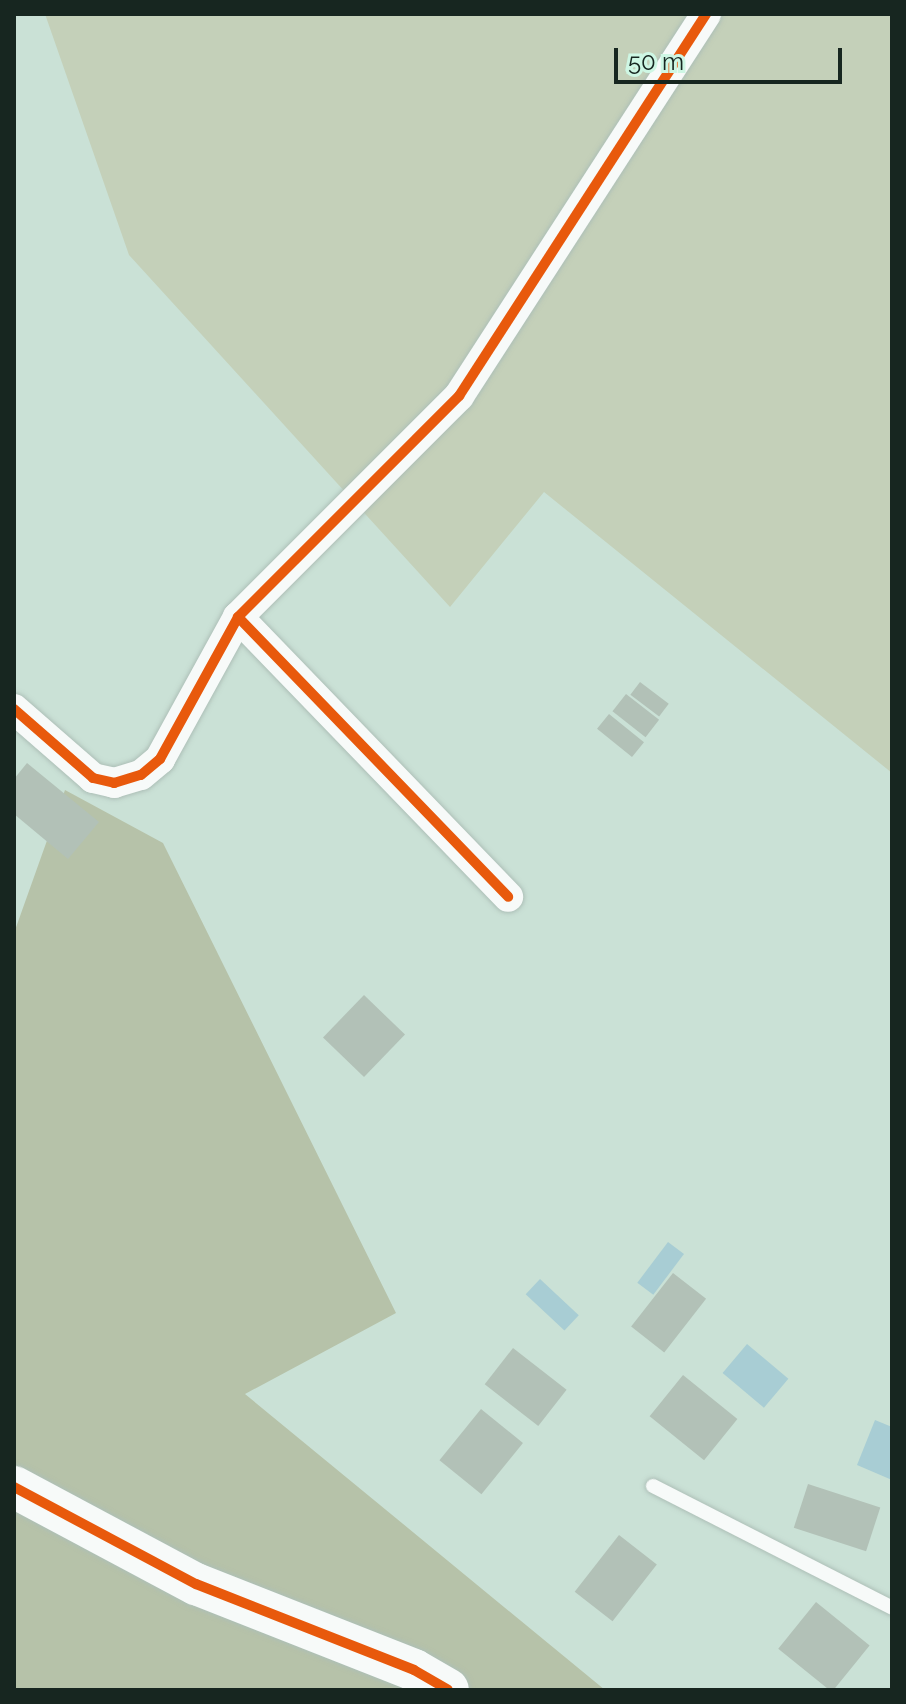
<!DOCTYPE html>
<html>
<head>
<meta charset="utf-8">
<style>
	body { margin:0 }
	#map { position:relative; width:906px; height:1704px; overflow:hidden; background:#cae1d6; font-family:Raleway,sans-serif }
	div>[style] { position:absolute }
	.green>* { inset:0; background:#c4d0b9 }
	.forest>* { inset:0; background:#b6c2a9 }
	.water>* { inset:0; background:#a8cdd4; transform-origin:0 0 }
	.building>* { inset:0; background:#b2c1b7; transform-origin:0 0 }
	.roads { filter:drop-shadow(0 0 2px #adbfb7) drop-shadow(0 0 2px #adbfb7) }
	.lane>* { height:14px; margin:-7px; padding:0 7px; transform-origin:7px; border-radius:7px; background:#f7faf9 }
	.street>* { height:30px; margin:-15px; padding:0 15px; transform-origin:15px; border-radius:15px; background:#f7faf9 }
	.secondary>* { height:42px; margin:-21px; padding:0 21px; transform-origin:21px; border-radius:21px; background:#f7faf9 }
	.cycleway>* { height:10px; margin:-5px; padding:0 5px; transform-origin:5px; border-radius:5px; background:#e8590c }
	span { translate:-50% -50%; white-space:nowrap; text-align:center; line-height:1.15; -webkit-text-stroke:7px #cef7e4; paint-order:stroke }
	.frame { position:absolute; inset:0; border:16px solid #172620; pointer-events:none }
	.scale { position:absolute; left:614px; top:48px; width:228px; height:36px; box-sizing:border-box; border:4px solid #172620; border-top:0; padding-left:10px; font-size:24px; line-height:28px; white-space:nowrap; color:#172620; -webkit-text-stroke:6px #cef7e4; paint-order:stroke }
</style>
</head>
<body>
<div id="map">
	<div class="green">
		<i style="clip-path:polygon(45px 14px,892px 14px,892px 773px,544px 492px,450px 607px,129px 255px)"></i>
	</div>
	<div class="forest">
		<i style="clip-path:polygon(65px 790px,163px 843px,396px 1313px,245px 1394px,605px 1690px,14px 1690px,14px 933px)"></i>
	</div>
	<div class="water">
		<i style="left:668px;top:1242px;width:20px;height:51px;rotate:37deg"></i>
		<i style="left:540px;top:1279px;width:53px;height:21px;rotate:43deg"></i>
		<i style="left:747px;top:1344px;width:54px;height:38px;rotate:40deg"></i>
		<i style="clip-path:polygon(875px 1420px,892px 1427px,892px 1480px,857px 1465px)"></i>
	</div>
	<div class="building">
		<i style="left:640px;top:682px;width:36px;height:16px;rotate:37deg"></i>
		<i style="left:626px;top:694px;width:42px;height:22px;rotate:38deg"></i>
		<i style="left:609px;top:714px;width:45px;height:19px;rotate:39deg"></i>
		<i style="clip-path:polygon(27px 763px,99px 822px,68px 859px,14px 814px,14px 779px)"></i>
		<i style="left:364px;top:995px;width:57px;height:59px;rotate:44deg"></i>
		<i style="left:673px;top:1273px;width:42px;height:68px;rotate:38deg"></i>
		<i style="left:513px;top:1348px;width:68px;height:46px;rotate:38deg"></i>
		<i style="left:683px;top:1375px;width:70px;height:53px;rotate:39deg"></i>
		<i style="left:481px;top:1409px;width:54px;height:66px;rotate:39deg"></i>
		<i style="left:808px;top:1484px;width:76px;height:46px;rotate:18deg"></i>
		<i style="left:619px;top:1535px;width:48px;height:72px;rotate:38deg"></i>
		<i style="left:816px;top:1602px;width:69px;height:60px;rotate:39deg"></i>
	</div>
	<div class="roads">
		<div class="lane">
			<i style="left:653px;top:1486px;width:268px;rotate:27deg"></i>
		</div>
		<div class="street">
			<i style="left:238px;top:617px;width:313px;rotate:-45deg"></i>
			<i style="left:459px;top:396px;width:455px;rotate:-57.1deg"></i>
			<i style="left:14px;top:709px;width:105px;rotate:41.1deg"></i>
			<i style="left:93px;top:778px;width:22px;rotate:13deg"></i>
			<i style="left:114px;top:783px;width:28px;rotate:-17deg"></i>
			<i style="left:141px;top:775px;width:25px;rotate:-40deg"></i>
			<i style="left:160px;top:759px;width:162px;rotate:-61.2deg"></i>
			<i style="left:238px;top:617px;width:389px;rotate:46deg"></i>
		</div>
		<div class="secondary">
			<i style="left:14px;top:1487px;width:206px;rotate:28.1deg"></i>
			<i style="left:196px;top:1584px;width:234px;rotate:21.5deg"></i>
			<i style="left:414px;top:1670px;width:39px;rotate:30deg"></i>
		</div>
	</div>
	<div class="cycleway">
		<i style="left:238px;top:617px;width:313px;rotate:-45deg"></i>
		<i style="left:459px;top:396px;width:455px;rotate:-57.1deg"></i>
		<i style="left:14px;top:709px;width:105px;rotate:41.1deg"></i>
		<i style="left:93px;top:778px;width:22px;rotate:13deg"></i>
		<i style="left:114px;top:783px;width:28px;rotate:-17deg"></i>
		<i style="left:141px;top:775px;width:25px;rotate:-40deg"></i>
		<i style="left:160px;top:759px;width:162px;rotate:-61.2deg"></i>
		<i style="left:238px;top:617px;width:389px;rotate:46deg"></i>
		<i style="left:14px;top:1487px;width:206px;rotate:28.1deg"></i>
		<i style="left:196px;top:1584px;width:234px;rotate:21.5deg"></i>
		<i style="left:414px;top:1670px;width:39px;rotate:30deg"></i>
	</div>
	<div class="frame"></div>
	<div class="scale">50 m</div>
</div>
</body>
</html>
